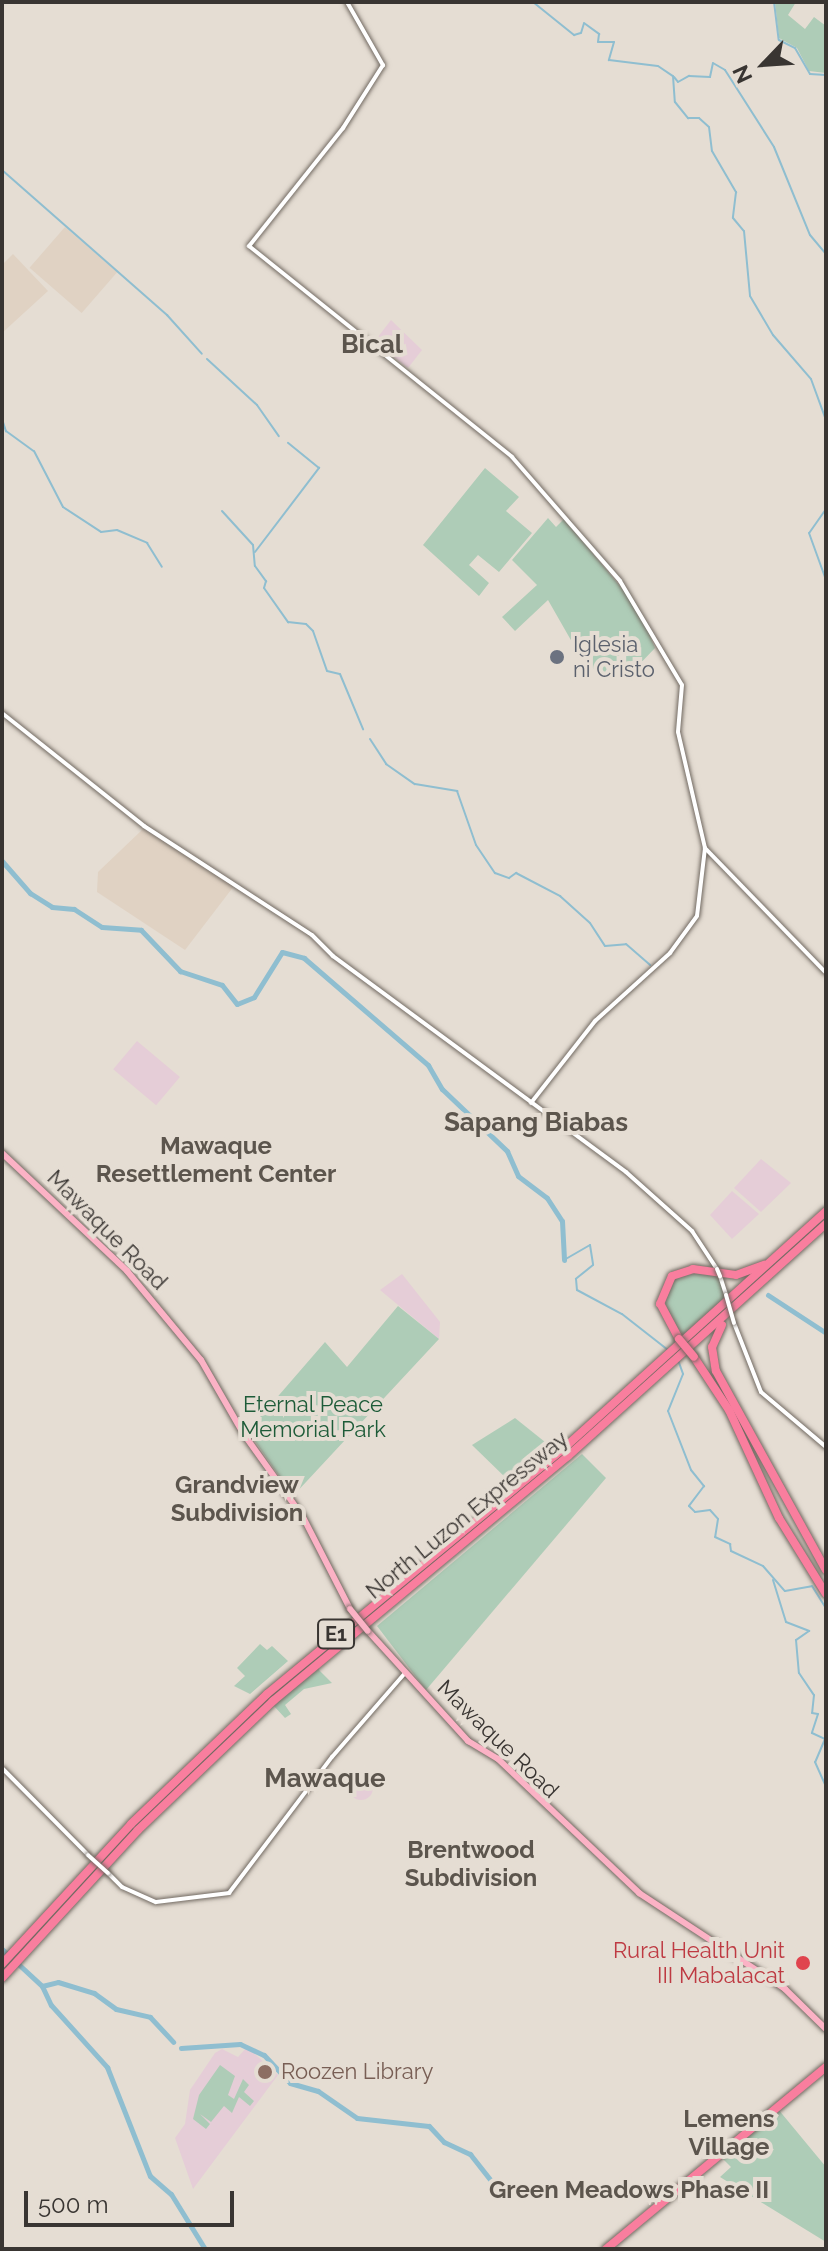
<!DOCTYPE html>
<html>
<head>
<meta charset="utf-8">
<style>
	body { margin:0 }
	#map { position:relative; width:828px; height:2251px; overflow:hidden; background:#e5ddd3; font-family:Raleway,sans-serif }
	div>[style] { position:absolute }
	.built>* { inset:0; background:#e0d2c3; transform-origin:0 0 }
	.education>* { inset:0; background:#e5cdd7; transform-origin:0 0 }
	.round { border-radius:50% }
	.green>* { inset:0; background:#aeccb7 }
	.stream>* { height:2px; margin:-1px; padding:0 1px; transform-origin:1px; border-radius:1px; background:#8fbed0 }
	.river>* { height:5px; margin:-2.5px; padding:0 2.5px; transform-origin:2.5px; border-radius:2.5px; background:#8fbed0 }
	.roads { filter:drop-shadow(0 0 2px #716961) drop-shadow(0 0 2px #716961) }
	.minor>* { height:4px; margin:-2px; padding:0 2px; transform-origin:2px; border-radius:2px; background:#fff }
	.major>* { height:6px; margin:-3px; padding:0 3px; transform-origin:3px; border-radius:3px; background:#fbb2c5 }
	.highway>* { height:8px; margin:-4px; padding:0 4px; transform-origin:4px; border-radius:4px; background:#f97e9e }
	.bridges { filter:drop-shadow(0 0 2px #716961) drop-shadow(0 0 2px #716961) }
	.minor-bridge>* { height:4px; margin:-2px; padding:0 2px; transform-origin:2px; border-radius:2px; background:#fff }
	.major-bridge>* { height:6px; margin:-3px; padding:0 3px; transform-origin:3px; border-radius:3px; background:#fbb2c5 }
	.highway-bridge>* { height:8px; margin:-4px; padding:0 4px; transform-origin:4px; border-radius:4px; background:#f97e9e }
	.dots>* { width:22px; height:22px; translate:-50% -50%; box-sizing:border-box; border:4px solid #e5ddd3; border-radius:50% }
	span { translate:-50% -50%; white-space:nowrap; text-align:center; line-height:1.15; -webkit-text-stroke:8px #e5ddd3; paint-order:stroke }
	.shield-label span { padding:2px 6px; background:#e5ddd3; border:2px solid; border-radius:6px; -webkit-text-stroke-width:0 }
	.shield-label { font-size:20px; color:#393532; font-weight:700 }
	.worship-label { font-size:22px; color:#5b616d }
	.left { translate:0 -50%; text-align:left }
	.street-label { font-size:22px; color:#393532 }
	.park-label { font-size:22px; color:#1d5b38 }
	.health-label { font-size:22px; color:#be3a42 }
	.right { translate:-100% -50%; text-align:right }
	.education-label { font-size:22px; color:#785e54 }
	.neighbourhood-label { font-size:24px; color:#5c554d; font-weight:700 }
	.quarter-label { font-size:26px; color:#5c554d; font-weight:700 }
	.frame { position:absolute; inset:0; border:4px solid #393532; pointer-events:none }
	.north { position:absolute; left:724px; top:24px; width:80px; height:80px; -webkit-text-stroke:6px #e5ddd3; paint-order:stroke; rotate:245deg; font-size:22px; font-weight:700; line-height:32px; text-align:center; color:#393532 }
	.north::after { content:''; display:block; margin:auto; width:28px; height:36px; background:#393532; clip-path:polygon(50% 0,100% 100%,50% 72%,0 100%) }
	.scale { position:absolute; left:24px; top:2191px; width:210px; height:36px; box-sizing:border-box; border:4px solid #393532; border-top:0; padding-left:10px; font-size:24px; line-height:28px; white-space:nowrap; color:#393532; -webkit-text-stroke:6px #e5ddd3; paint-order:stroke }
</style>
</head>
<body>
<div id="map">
	<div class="built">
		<i style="left:65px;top:227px;width:69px;height:54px;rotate:41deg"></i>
		<i style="clip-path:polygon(13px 254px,48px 291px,2px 333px,2px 265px)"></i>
		<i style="clip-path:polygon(143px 829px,234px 886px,185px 950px,97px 892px,98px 872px)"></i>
	</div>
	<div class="education">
		<i style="clip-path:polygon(391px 320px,422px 350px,408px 368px,374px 342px)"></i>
		<i style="left:137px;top:1041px;width:56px;height:37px;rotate:40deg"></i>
		<i style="clip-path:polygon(761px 1159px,791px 1183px,761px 1212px,734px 1188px)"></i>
		<i style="clip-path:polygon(732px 1191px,759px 1214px,732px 1239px,710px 1215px)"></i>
		<i style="clip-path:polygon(402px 1274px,440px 1322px,439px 1339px,380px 1290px)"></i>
		<i class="round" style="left:349px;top:1776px;width:24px;height:24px"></i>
		<i style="clip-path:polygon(247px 2047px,278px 2075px,193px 2189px,175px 2138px,185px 2124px,190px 2090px,215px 2053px,222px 2049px,238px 2057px)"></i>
	</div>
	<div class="green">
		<i style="clip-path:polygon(775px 2px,796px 2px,788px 15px,805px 29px,814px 17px,826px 26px,826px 73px,809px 71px,797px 48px,779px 38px)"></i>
		<i style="clip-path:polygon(485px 468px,519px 497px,506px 511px,532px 533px,499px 572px,478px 555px,469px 565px,489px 583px,479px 596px,423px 545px)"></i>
		<i style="clip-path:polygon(548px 518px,556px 527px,564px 519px,639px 609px,655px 648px,633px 671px,620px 659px,602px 677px,580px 656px,548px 600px,515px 631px,502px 617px,537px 585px,512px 560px)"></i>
		<i style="clip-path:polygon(686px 1272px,718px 1276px,726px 1301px,686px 1338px,669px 1317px,665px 1300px,669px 1282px)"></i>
		<i style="clip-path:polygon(398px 1306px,439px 1339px,293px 1496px,248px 1431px,325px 1342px,347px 1367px)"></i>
		<i style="clip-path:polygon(515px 1418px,550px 1446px,508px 1480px,472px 1445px)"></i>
		<i style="clip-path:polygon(582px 1454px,606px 1478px,426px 1690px,377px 1626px)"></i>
		<i style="clip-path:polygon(357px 1619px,361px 1623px,102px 1864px,99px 1861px,237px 1725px)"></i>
		<i style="clip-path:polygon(260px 1644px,267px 1650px,272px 1646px,288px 1661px,250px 1694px,234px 1686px,245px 1676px,237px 1668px)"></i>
		<i style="clip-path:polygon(320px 1662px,319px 1670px,332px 1683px,304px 1689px,285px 1705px,291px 1714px,285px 1718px,273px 1705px)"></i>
		<i style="clip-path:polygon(220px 2065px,235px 2076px,228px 2095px,234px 2099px,243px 2079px,249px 2085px,244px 2092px,254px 2101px,250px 2106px,239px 2097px,232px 2113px,224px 2106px,211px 2122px,200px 2114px,210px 2124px,206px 2129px,193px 2119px,199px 2095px)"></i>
		<i style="clip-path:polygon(778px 2109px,826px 2167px,826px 2242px,720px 2177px,731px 2167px,721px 2157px)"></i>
	</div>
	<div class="stream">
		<i style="left:533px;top:2px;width:53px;rotate:38.8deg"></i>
		<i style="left:574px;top:35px;width:7px;rotate:-16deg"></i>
		<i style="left:581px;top:33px;width:10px;rotate:-73deg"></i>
		<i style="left:584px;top:23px;width:19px;rotate:36deg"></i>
		<i style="left:599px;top:34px;width:8px;rotate:97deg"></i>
		<i style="left:598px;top:42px;width:16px"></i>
		<i style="left:614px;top:42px;width:19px;rotate:106deg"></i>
		<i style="left:609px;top:60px;width:49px;rotate:7deg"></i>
		<i style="left:658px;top:66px;width:18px;rotate:34deg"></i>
		<i style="left:673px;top:76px;width:26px;rotate:86deg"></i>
		<i style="left:675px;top:102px;width:21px;rotate:51deg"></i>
		<i style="left:688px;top:118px;width:11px"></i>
		<i style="left:699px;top:118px;width:13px;rotate:42deg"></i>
		<i style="left:709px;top:127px;width:24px;rotate:83deg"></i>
		<i style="left:712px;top:151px;width:48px;rotate:59.7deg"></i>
		<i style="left:736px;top:192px;width:26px;rotate:97deg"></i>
		<i style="left:733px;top:218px;width:17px;rotate:50deg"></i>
		<i style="left:744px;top:231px;width:65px;rotate:84.7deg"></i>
		<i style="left:750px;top:296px;width:45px;rotate:59.5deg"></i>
		<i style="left:773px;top:335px;width:58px;rotate:49.2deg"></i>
		<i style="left:811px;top:379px;width:44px;rotate:69.9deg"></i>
		<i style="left:774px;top:2px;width:38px;rotate:83deg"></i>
		<i style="left:779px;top:40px;width:18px;rotate:27deg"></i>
		<i style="left:795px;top:48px;width:30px;rotate:60deg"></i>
		<i style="left:810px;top:74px;width:16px;rotate:4deg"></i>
		<i style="left:674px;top:77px;width:6px;rotate:51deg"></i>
		<i style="left:678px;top:82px;width:13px;rotate:-29deg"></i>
		<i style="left:689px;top:76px;width:21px;rotate:3deg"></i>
		<i style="left:710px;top:77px;width:14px;rotate:-78deg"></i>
		<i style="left:713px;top:63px;width:14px;rotate:30deg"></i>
		<i style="left:725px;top:70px;width:91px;rotate:57.5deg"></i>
		<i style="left:774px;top:147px;width:95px;rotate:67.8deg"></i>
		<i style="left:810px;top:235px;width:25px;rotate:50deg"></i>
		<i style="left:2px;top:170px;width:220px;rotate:41.3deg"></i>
		<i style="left:167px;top:315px;width:52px;rotate:48.1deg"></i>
		<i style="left:826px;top:295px;width:13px;rotate:90deg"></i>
		<i style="left:207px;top:359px;width:68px;rotate:42.6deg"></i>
		<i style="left:257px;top:405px;width:38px;rotate:55deg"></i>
		<i style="left:2px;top:408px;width:7px;rotate:90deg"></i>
		<i style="left:2px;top:419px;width:13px;rotate:72deg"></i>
		<i style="left:6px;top:431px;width:34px;rotate:36deg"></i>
		<i style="left:34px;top:451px;width:63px;rotate:62.6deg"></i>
		<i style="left:63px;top:507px;width:45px;rotate:33.3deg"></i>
		<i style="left:101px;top:532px;width:16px;rotate:-7deg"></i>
		<i style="left:117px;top:530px;width:33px;rotate:23deg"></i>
		<i style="left:147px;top:543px;width:28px;rotate:58deg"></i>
		<i style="left:826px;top:509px;width:29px;rotate:125deg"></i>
		<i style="left:809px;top:533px;width:50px;rotate:70.1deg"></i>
		<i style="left:222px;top:511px;width:46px;rotate:47.6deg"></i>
		<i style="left:253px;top:545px;width:21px;rotate:85deg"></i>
		<i style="left:255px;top:566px;width:19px;rotate:54deg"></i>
		<i style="left:266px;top:581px;width:7px;rotate:106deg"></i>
		<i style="left:264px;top:588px;width:42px;rotate:54.8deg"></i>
		<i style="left:288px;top:622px;width:18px;rotate:6deg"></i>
		<i style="left:306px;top:624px;width:10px;rotate:45deg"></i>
		<i style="left:313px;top:631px;width:42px;rotate:70.7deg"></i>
		<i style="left:327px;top:671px;width:13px;rotate:13deg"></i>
		<i style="left:340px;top:674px;width:60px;rotate:67.3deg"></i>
		<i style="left:255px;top:552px;width:106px;rotate:-52.7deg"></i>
		<i style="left:319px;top:468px;width:40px;rotate:-141deg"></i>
		<i style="left:370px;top:739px;width:30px;rotate:57deg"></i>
		<i style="left:386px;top:764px;width:35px;rotate:35deg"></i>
		<i style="left:415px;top:784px;width:43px;rotate:9.5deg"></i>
		<i style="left:457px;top:791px;width:57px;rotate:70.6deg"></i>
		<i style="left:476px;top:845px;width:34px;rotate:56deg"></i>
		<i style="left:495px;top:873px;width:15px;rotate:20deg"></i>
		<i style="left:509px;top:878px;width:9px;rotate:-36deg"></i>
		<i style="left:516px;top:873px;width:50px;rotate:27.6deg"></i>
		<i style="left:560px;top:896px;width:40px;rotate:42deg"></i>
		<i style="left:590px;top:923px;width:27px;rotate:57deg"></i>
		<i style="left:605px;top:946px;width:21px;rotate:-5deg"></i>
		<i style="left:626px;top:944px;width:32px;rotate:41deg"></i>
		<i style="left:564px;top:1260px;width:30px;rotate:-30deg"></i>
		<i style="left:590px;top:1245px;width:20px;rotate:81deg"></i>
		<i style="left:593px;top:1265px;width:22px;rotate:141deg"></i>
		<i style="left:576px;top:1279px;width:11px;rotate:85deg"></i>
		<i style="left:577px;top:1290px;width:51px;rotate:28.1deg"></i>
		<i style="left:622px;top:1314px;width:58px;rotate:38deg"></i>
		<i style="left:678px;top:1360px;width:15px;rotate:70deg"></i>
		<i style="left:683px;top:1374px;width:40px;rotate:112deg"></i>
		<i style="left:668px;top:1411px;width:63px;rotate:68.7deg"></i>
		<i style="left:691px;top:1470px;width:21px;rotate:51deg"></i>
		<i style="left:704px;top:1486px;width:25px;rotate:127deg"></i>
		<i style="left:689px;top:1506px;width:8px;rotate:45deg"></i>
		<i style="left:695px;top:1512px;width:15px;rotate:-8deg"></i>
		<i style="left:710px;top:1510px;width:12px;rotate:48deg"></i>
		<i style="left:718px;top:1519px;width:18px;rotate:99deg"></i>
		<i style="left:715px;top:1537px;width:17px;rotate:25deg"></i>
		<i style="left:730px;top:1544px;width:7px;rotate:82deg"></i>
		<i style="left:731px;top:1551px;width:35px;rotate:25deg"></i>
		<i style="left:763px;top:1566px;width:33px;rotate:49deg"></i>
		<i style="left:785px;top:1591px;width:27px;rotate:-10deg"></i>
		<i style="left:812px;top:1586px;width:26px;rotate:58deg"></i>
		<i style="left:773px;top:1580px;width:44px;rotate:72.8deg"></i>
		<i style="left:786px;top:1622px;width:25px;rotate:21deg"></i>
		<i style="left:809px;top:1631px;width:16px;rotate:145deg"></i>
		<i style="left:796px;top:1640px;width:33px;rotate:85deg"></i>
		<i style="left:799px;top:1673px;width:27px;rotate:56deg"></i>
		<i style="left:814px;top:1695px;width:18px;rotate:96deg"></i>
		<i style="left:812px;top:1713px;width:6px;rotate:9deg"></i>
		<i style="left:818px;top:1714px;width:20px;rotate:108deg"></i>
		<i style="left:812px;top:1733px;width:14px;rotate:25deg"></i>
		<i style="left:825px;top:1739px;width:25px;rotate:113deg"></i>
		<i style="left:815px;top:1762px;width:27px;rotate:66deg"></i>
	</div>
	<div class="river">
		<i style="left:2px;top:861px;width:43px;rotate:48.8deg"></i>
		<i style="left:30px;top:893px;width:26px;rotate:32deg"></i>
		<i style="left:52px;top:907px;width:22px;rotate:5deg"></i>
		<i style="left:74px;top:909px;width:33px;rotate:33deg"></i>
		<i style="left:102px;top:927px;width:39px;rotate:4deg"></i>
		<i style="left:141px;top:930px;width:57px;rotate:46.4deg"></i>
		<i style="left:180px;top:971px;width:44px;rotate:18.4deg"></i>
		<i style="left:222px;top:985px;width:24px;rotate:52deg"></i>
		<i style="left:237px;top:1004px;width:18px;rotate:-22deg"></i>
		<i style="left:254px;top:997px;width:53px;rotate:-58.1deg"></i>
		<i style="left:282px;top:952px;width:23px;rotate:15deg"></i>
		<i style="left:304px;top:958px;width:164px;rotate:40.8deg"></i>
		<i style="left:428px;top:1065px;width:28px;rotate:60deg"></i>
		<i style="left:442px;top:1089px;width:90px;rotate:43.6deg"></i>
		<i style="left:507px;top:1151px;width:27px;rotate:66deg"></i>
		<i style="left:518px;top:1176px;width:36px;rotate:37deg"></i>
		<i style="left:547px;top:1198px;width:27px;rotate:57deg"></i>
		<i style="left:562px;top:1221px;width:39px;rotate:87deg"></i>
		<i style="left:768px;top:1295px;width:69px;rotate:33.2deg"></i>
		<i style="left:2px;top:1949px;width:54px;rotate:42.8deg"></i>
		<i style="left:42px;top:1986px;width:21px;rotate:65deg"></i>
		<i style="left:51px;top:2005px;width:84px;rotate:47.9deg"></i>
		<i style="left:107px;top:2067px;width:117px;rotate:68.5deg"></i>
		<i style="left:150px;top:2176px;width:28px;rotate:41deg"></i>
		<i style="left:171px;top:2194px;width:65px;rotate:58.3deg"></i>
		<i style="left:42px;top:1986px;width:16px;rotate:-14deg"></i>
		<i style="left:58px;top:1982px;width:38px;rotate:17deg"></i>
		<i style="left:94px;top:1993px;width:27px;rotate:36deg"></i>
		<i style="left:116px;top:2009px;width:35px;rotate:13deg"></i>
		<i style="left:150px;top:2017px;width:34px;rotate:47deg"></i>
		<i style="left:181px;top:2048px;width:59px;rotate:-3.9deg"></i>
		<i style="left:240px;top:2044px;width:26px;rotate:25deg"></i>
		<i style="left:264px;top:2055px;width:38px;rotate:47deg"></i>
		<i style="left:290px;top:2083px;width:29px;rotate:16deg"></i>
		<i style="left:318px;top:2091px;width:47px;rotate:34.7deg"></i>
		<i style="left:357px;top:2118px;width:72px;rotate:6.3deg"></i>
		<i style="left:429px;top:2126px;width:22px;rotate:47deg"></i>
		<i style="left:444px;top:2142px;width:29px;rotate:25deg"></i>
		<i style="left:470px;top:2154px;width:53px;rotate:51.8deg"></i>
	</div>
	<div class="roads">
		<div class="minor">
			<i style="left:347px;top:2px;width:73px;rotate:60.3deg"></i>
			<i style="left:383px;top:65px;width:75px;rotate:122.4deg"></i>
			<i style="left:343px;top:128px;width:151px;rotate:128.5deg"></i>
			<i style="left:249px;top:246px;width:337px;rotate:38.7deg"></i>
			<i style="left:512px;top:457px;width:164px;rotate:48.9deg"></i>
			<i style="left:620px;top:581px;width:121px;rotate:59.2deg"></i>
			<i style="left:682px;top:685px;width:47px;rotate:94.9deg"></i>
			<i style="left:678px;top:732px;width:119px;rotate:76.9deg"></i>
			<i style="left:705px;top:848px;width:68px;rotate:96.7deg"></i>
			<i style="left:697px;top:916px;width:46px;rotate:126.1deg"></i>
			<i style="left:670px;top:953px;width:101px;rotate:137.8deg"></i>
			<i style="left:595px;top:1021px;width:104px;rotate:128deg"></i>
			<i style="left:2px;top:713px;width:181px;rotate:38.5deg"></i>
			<i style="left:144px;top:826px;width:200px;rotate:33deg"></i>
			<i style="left:312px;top:935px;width:30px;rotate:45deg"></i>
			<i style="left:333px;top:956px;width:364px;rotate:36.4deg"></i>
			<i style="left:626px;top:1172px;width:89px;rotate:41.8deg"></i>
			<i style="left:692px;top:1231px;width:45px;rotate:56.7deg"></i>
			<i style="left:705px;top:848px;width:174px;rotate:45.9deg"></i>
			<i style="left:720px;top:1276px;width:20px;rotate:72deg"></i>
			<i style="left:734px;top:1323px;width:74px;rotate:68.6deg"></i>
			<i style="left:761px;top:1392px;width:85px;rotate:40.2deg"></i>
			<i style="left:2px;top:1768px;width:122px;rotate:45.3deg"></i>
			<i style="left:108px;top:1873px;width:20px;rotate:45deg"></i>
			<i style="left:122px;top:1887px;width:37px;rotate:24deg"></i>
			<i style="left:156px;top:1902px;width:74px;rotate:-7deg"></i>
			<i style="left:229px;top:1893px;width:171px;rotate:-52.9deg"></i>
			<i style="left:332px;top:1757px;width:111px;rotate:-49deg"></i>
		</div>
		<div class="major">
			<i style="left:2px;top:1153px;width:172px;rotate:43.3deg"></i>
			<i style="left:127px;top:1271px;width:116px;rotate:50.3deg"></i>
			<i style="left:201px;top:1360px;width:84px;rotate:60.1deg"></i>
			<i style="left:243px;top:1433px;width:103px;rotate:54.5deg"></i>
			<i style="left:303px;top:1517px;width:103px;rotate:62.9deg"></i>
			<i style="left:368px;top:1631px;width:149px;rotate:47.7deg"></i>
			<i style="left:468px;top:1741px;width:35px;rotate:31deg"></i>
			<i style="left:498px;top:1759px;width:195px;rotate:43.5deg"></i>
			<i style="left:639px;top:1893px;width:175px;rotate:33.3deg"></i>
			<i style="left:785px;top:1989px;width:57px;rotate:44.3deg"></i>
		</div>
		<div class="highway">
			<i style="left:722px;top:1325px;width:24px;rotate:114deg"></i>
			<i style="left:712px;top:1347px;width:24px;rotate:81deg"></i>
			<i style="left:716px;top:1371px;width:227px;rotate:61.1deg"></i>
			<i style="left:679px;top:1339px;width:40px;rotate:-118deg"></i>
			<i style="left:660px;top:1304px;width:30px;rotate:-67deg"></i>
			<i style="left:672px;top:1276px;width:22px;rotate:-18deg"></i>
			<i style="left:693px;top:1269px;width:43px;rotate:7.9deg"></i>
			<i style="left:736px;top:1275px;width:30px;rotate:-20deg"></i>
			<i style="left:694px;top:1357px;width:64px;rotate:56.6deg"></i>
			<i style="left:729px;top:1410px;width:119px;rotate:65.2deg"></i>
			<i style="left:779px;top:1518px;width:89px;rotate:58.3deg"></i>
			<i style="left:2px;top:1964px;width:190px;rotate:-47.3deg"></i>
			<i style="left:131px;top:1824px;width:188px;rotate:-43.7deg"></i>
			<i style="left:267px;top:1694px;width:384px;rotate:-39.6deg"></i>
			<i style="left:563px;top:1449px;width:355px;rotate:-42.1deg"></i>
			<i style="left:2px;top:1978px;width:201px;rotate:-47.4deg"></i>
			<i style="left:138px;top:1830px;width:187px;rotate:-43.7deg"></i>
			<i style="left:273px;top:1701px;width:383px;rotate:-39.7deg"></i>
			<i style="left:568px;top:1456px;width:347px;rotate:-42deg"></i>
			<i style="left:606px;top:2249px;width:286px;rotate:-39.6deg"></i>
		</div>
	</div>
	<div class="bridges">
		<div class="minor-bridge">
			<i style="left:717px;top:1269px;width:8px;rotate:67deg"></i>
			<i style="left:726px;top:1295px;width:29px;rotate:74deg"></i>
			<i style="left:88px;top:1855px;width:27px;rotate:42deg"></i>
		</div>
		<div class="major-bridge">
			<i style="left:350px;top:1609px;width:28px;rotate:51deg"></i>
		</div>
		<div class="highway-bridge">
			<i style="left:679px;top:1339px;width:23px;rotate:50deg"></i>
		</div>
	</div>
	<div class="dots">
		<i style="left:557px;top:657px;background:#6b7280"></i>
		<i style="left:803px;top:1963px;background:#e0444e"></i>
		<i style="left:265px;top:2072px;background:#8d6e63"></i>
	</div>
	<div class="shield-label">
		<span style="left:336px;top:1634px">E1</span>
	</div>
	<div class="worship-label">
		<span class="left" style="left:573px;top:657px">Iglesia<br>ni Cristo</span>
	</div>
	<div class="street-label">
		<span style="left:107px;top:1230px;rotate:45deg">Mawaque Road</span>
		<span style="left:467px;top:1515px;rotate:-39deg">North Luzon Expressway</span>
		<span style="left:498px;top:1739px;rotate:44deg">Mawaque Road</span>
	</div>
	<div class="park-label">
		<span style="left:313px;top:1417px">Eternal Peace<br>Memorial Park</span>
	</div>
	<div class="health-label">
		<span class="right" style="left:785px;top:1963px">Rural Health Unit<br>III Mabalacat</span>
	</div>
	<div class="education-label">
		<span class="left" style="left:281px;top:2072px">Roozen Library</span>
	</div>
	<div class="neighbourhood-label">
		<span style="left:216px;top:1160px">Mawaque<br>Resettlement Center</span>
		<span style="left:237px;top:1499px">Grandview<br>Subdivision</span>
		<span style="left:471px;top:1864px">Brentwood<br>Subdivision</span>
		<span style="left:729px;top:2133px">Lemens<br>Village</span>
		<span style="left:629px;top:2190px">Green Meadows Phase II</span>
	</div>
	<div class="quarter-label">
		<span style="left:372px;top:345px">Bical</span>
		<span style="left:536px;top:1123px">Sapang Biabas</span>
		<span style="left:325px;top:1779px">Mawaque</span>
	</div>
	<div class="frame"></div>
	<div class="north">N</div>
	<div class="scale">500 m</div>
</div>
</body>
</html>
